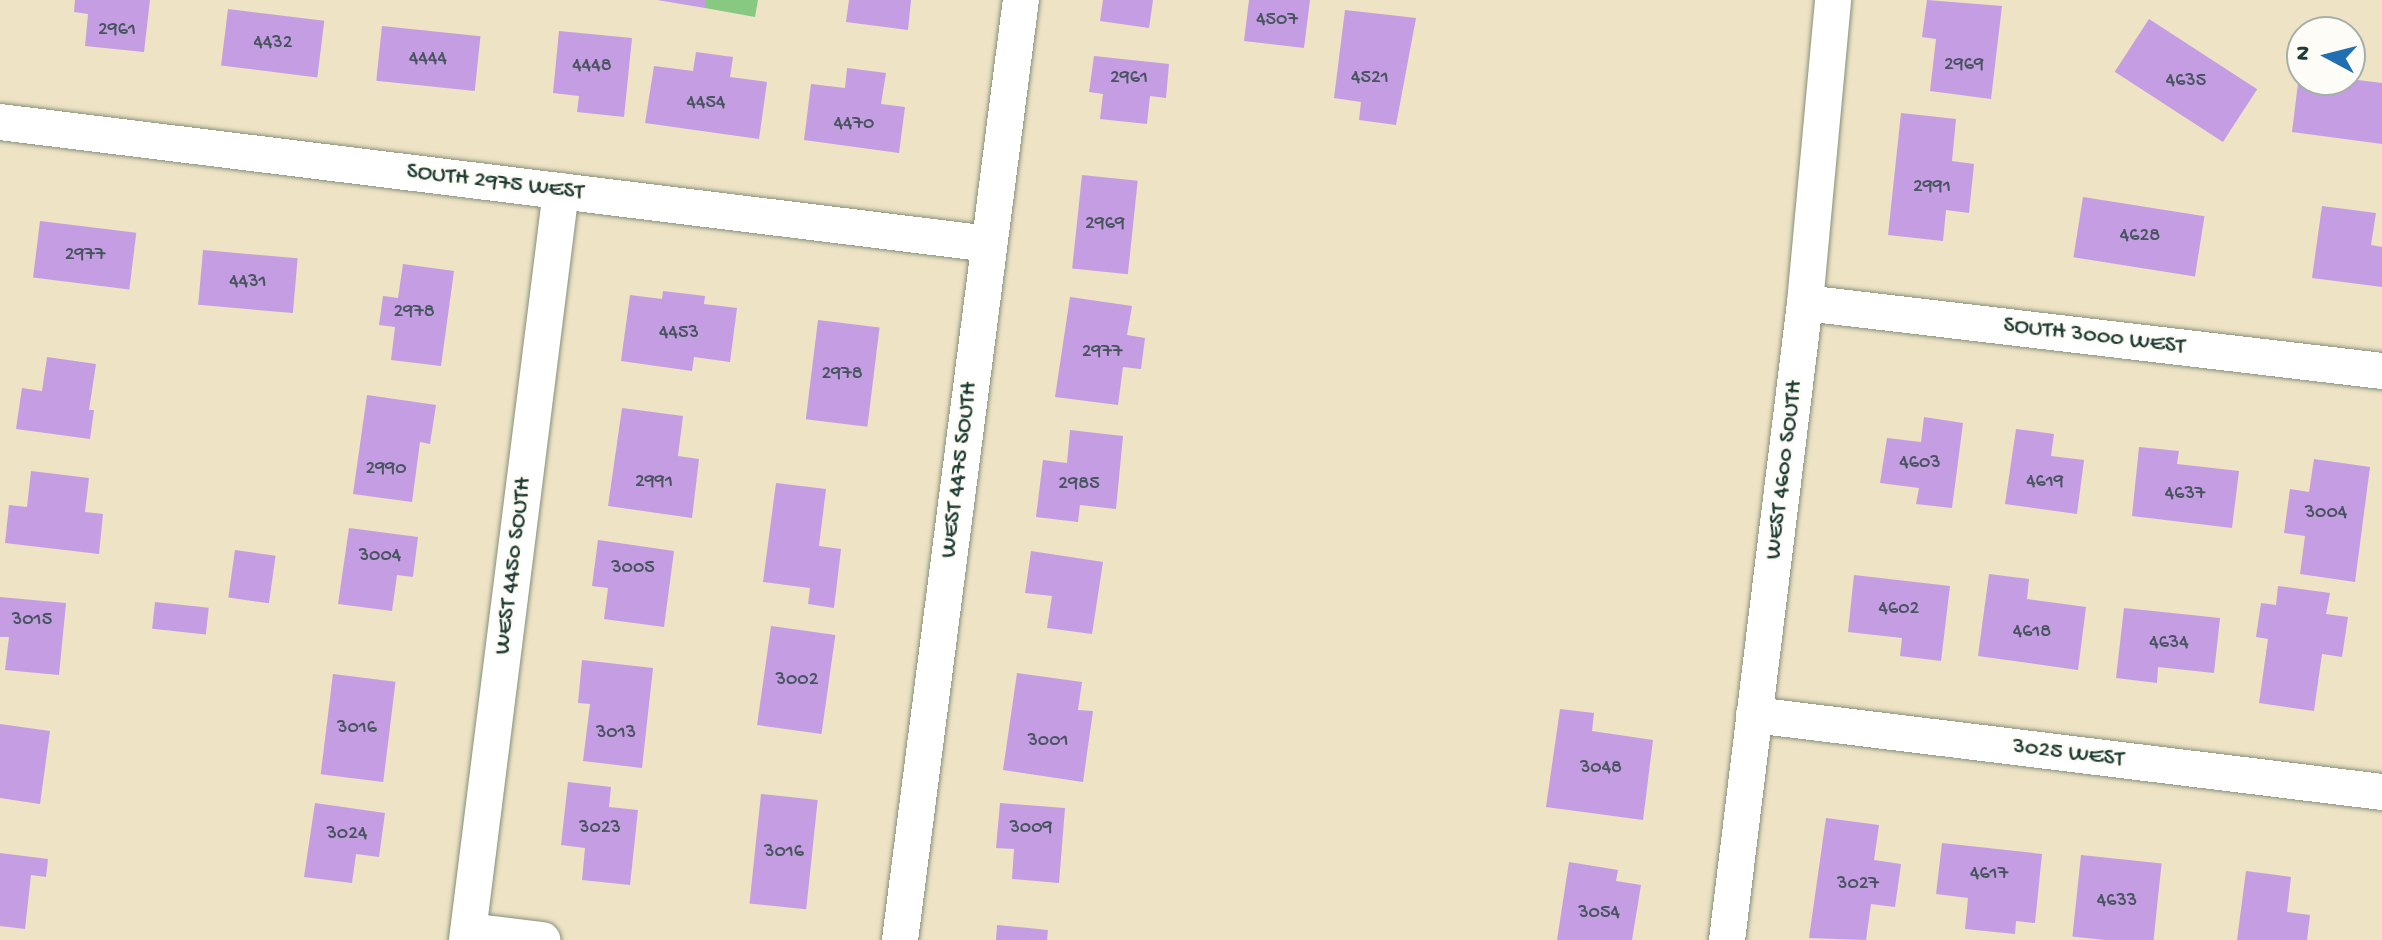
<!DOCTYPE html>
<html>
<head>
<meta charset="utf-8">
<style>
	body { margin:0 }
	#map { position:relative; width:2382px; height:940px; overflow:hidden; background:#eee3c5; font-family:"Gochi Hand",sans-serif }
	div>[style] { position:absolute }
	.green>* { inset:0; background:#87c981 }
	.building>* { inset:0; background:#c59de2; transform-origin:0 0 }
	.roads { filter:drop-shadow(0 0 2px #86907c) drop-shadow(0 0 2px #86907c) }
	.minor>* { height:36px; margin:-18px; padding:0 18px; transform-origin:18px; border-radius:18px; background:#fff }
	span { translate:-50% -50%; white-space:nowrap; text-align:center; line-height:1.15; -webkit-text-stroke:6px #fdfcf7; paint-order:stroke }
	.number-label { font-size:20px; color:#485560 }
	.number-label span { -webkit-text-stroke-width:0 }
	.street-label { font-size:24px; color:#1f3d34 }
	.north { position:absolute; left:2286px; top:16px; width:80px; height:80px; box-sizing:border-box; background:#fdfcf7; border:2px solid #a4b0a9; border-radius:50%; rotate:277deg; font-size:22px; font-weight:700; line-height:32px; text-align:center; color:#1f3d34 }
	.north::after { content:''; display:block; margin:auto; width:28px; height:36px; background:#1f6fb2; clip-path:polygon(50% 0,100% 100%,50% 72%,0 100%) }
</style>
</head>
<body>
<div id="map">
	<div class="green">
		<i style="clip-path:polygon(705px 0,758px 0,755px 17px,705px 8px)"></i>
	</div>
	<div class="building">
		<i style="clip-path:polygon(75px 0,150px 0,144px 52px,85px 46px,88px 14px,74px 12px)"></i>
		<i style="clip-path:polygon(657px 0,705px 0,705px 8px)"></i>
		<i style="clip-path:polygon(849px 0,911px 0,908px 30px,846px 22px)"></i>
		<i style="clip-path:polygon(1103px 0,1153px 0,1149px 28px,1100px 21px)"></i>
		<i style="clip-path:polygon(1249px 0,1310px 0,1304px 48px,1244px 41px)"></i>
		<i style="clip-path:polygon(1927px 0,2002px 6px,1991px 99px,1930px 91px,1936px 39px,1922px 37px)"></i>
		<i style="left:228px;top:9px;width:97px;height:57px;rotate:7deg"></i>
		<i style="clip-path:polygon(1345px 10px,1416px 18px,1396px 125px,1359px 120px,1361px 102px,1334px 98px)"></i>
		<i style="left:2149px;top:19px;width:129px;height:63px;rotate:33deg"></i>
		<i style="left:382px;top:26px;width:99px;height:55px;rotate:6deg"></i>
		<i style="clip-path:polygon(559px 31px,632px 38px,624px 117px,577px 112px,579px 96px,553px 93px)"></i>
		<i style="clip-path:polygon(696px 52px,733px 57px,730px 77px,767px 82px,759px 139px,645px 123px,654px 66px,693px 71px)"></i>
		<i style="clip-path:polygon(1094px 56px,1169px 64px,1166px 98px,1150px 96px,1147px 124px,1100px 119px,1103px 94px,1089px 92px)"></i>
		<i style="clip-path:polygon(2300px 67px,2302px 80px,2350px 80px,2350px 70px,2359px 71px,2358px 80px,2382px 83px,2382px 144px,2292px 132px)"></i>
		<i style="clip-path:polygon(847px 68px,886px 73px,881px 104px,905px 107px,899px 153px,804px 140px,811px 84px,845px 88px)"></i>
		<i style="clip-path:polygon(1901px 113px,1956px 119px,1952px 161px,1974px 164px,1969px 213px,1946px 210px,1943px 241px,1888px 235px)"></i>
		<i style="left:1082px;top:175px;width:56px;height:94px;rotate:6deg"></i>
		<i style="left:2083px;top:197px;width:123px;height:61px;rotate:9deg"></i>
		<i style="clip-path:polygon(2322px 206px,2376px 213px,2371px 245px,2382px 247px,2382px 287px,2312px 278px)"></i>
		<i style="left:40px;top:221px;width:97px;height:57px;rotate:7deg"></i>
		<i style="left:203px;top:250px;width:95px;height:55px;rotate:5deg"></i>
		<i style="clip-path:polygon(403px 264px,454px 271px,441px 366px,391px 360px,395px 327px,379px 325px,383px 296px,398px 298px)"></i>
		<i style="clip-path:polygon(663px 291px,705px 296px,704px 304px,737px 308px,730px 362px,694px 357px,692px 371px,621px 361px,630px 295px,662px 299px)"></i>
		<i style="clip-path:polygon(1070px 297px,1132px 306px,1127px 335px,1145px 338px,1141px 369px,1123px 367px,1118px 405px,1055px 397px)"></i>
		<i style="left:818px;top:320px;width:62px;height:100px;rotate:7deg"></i>
		<i style="clip-path:polygon(47px 357px,96px 364px,89px 410px,94px 410px,90px 439px,16px 429px,22px 388px,42px 391px)"></i>
		<i style="clip-path:polygon(367px 395px,436px 405px,430px 444px,420px 442px,412px 502px,353px 494px)"></i>
		<i style="clip-path:polygon(622px 408px,683px 416px,678px 456px,699px 459px,692px 518px,608px 506px)"></i>
		<i style="clip-path:polygon(1924px 417px,1963px 423px,1952px 508px,1916px 504px,1919px 488px,1880px 483px,1887px 438px,1921px 442px)"></i>
		<i style="clip-path:polygon(2016px 429px,2054px 434px,2051px 456px,2084px 460px,2077px 514px,2005px 504px)"></i>
		<i style="clip-path:polygon(1070px 430px,1123px 436px,1116px 509px,1080px 505px,1078px 522px,1036px 517px,1043px 460px,1067px 463px)"></i>
		<i style="clip-path:polygon(2139px 447px,2179px 451px,2177px 464px,2239px 471px,2232px 528px,2132px 516px)"></i>
		<i style="clip-path:polygon(2314px 459px,2370px 467px,2355px 582px,2300px 574px,2305px 536px,2284px 533px,2290px 489px,2309px 492px)"></i>
		<i style="clip-path:polygon(31px 471px,89px 478px,85px 512px,103px 514px,99px 554px,5px 543px,9px 505px,27px 507px)"></i>
		<i style="clip-path:polygon(776px 483px,826px 489px,819px 546px,841px 549px,834px 608px,808px 604px,810px 588px,763px 582px)"></i>
		<i style="clip-path:polygon(349px 528px,418px 537px,413px 577px,397px 575px,392px 611px,338px 604px)"></i>
		<i style="clip-path:polygon(598px 540px,674px 551px,664px 627px,604px 619px,608px 588px,592px 586px)"></i>
		<i style="left:235px;top:550px;width:41px;height:48px;rotate:8deg"></i>
		<i style="clip-path:polygon(1031px 551px,1103px 562px,1092px 634px,1047px 628px,1052px 596px,1025px 593px)"></i>
		<i style="clip-path:polygon(1989px 574px,2029px 579px,2027px 599px,2086px 607px,2078px 670px,1978px 656px)"></i>
		<i style="clip-path:polygon(1854px 575px,1950px 586px,1941px 661px,1900px 656px,1902px 638px,1848px 632px)"></i>
		<i style="clip-path:polygon(2278px 586px,2330px 593px,2326px 614px,2348px 617px,2342px 657px,2322px 654px,2314px 711px,2259px 703px,2268px 639px,2256px 637px,2261px 603px,2276px 605px)"></i>
		<i style="clip-path:polygon(0 597px,66px 603px,59px 675px,5px 670px,9px 637px,0 637px)"></i>
		<i style="left:155px;top:602px;width:54px;height:27px;rotate:6deg"></i>
		<i style="clip-path:polygon(2124px 608px,2220px 618px,2214px 673px,2158px 667px,2157px 683px,2116px 678px)"></i>
		<i style="left:771px;top:626px;width:65px;height:100px;rotate:8deg"></i>
		<i style="clip-path:polygon(582px 660px,653px 668px,642px 768px,583px 761px,590px 704px,578px 703px)"></i>
		<i style="clip-path:polygon(1017px 673px,1082px 682px,1078px 710px,1093px 711px,1083px 782px,1003px 770px)"></i>
		<i style="left:333px;top:674px;width:63px;height:101px;rotate:7deg"></i>
		<i style="clip-path:polygon(1560px 709px,1594px 713px,1592px 731px,1653px 740px,1643px 820px,1546px 807px)"></i>
		<i style="clip-path:polygon(0 724px,50px 731px,40px 804px,0 798px)"></i>
		<i style="clip-path:polygon(568px 782px,611px 787px,609px 807px,638px 810px,630px 885px,582px 880px,585px 848px,561px 845px)"></i>
		<i style="left:761px;top:794px;width:57px;height:110px;rotate:6deg"></i>
		<i style="clip-path:polygon(315px 803px,385px 813px,379px 857px,356px 854px,352px 883px,304px 877px)"></i>
		<i style="clip-path:polygon(1000px 803px,1065px 808px,1059px 883px,1012px 879px,1014px 849px,996px 848px)"></i>
		<i style="clip-path:polygon(1826px 818px,1879px 825px,1874px 860px,1901px 864px,1895px 907px,1871px 904px,1866px 940px,1809px 938px)"></i>
		<i style="clip-path:polygon(1942px 843px,2042px 854px,2035px 923px,2016px 921px,2015px 934px,1965px 929px,1968px 898px,1936px 894px)"></i>
		<i style="clip-path:polygon(0 853px,48px 859px,46px 877px,31px 875px,25px 929px,0 926px)"></i>
		<i style="left:2081px;top:855px;width:81px;height:82px;rotate:6deg"></i>
		<i style="clip-path:polygon(1569px 862px,1618px 870px,1616px 881px,1641px 885px,1632px 940px,1557px 940px)"></i>
		<i style="clip-path:polygon(2246px 871px,2291px 877px,2287px 912px,2310px 915px,2307px 940px,2237px 940px)"></i>
		<i style="clip-path:polygon(997px 925px,1048px 930px,1047px 940px,996px 940px)"></i>
	</div>
	<div class="roads">
		<div class="minor">
			<i style="left:0;top:122px;width:997px;rotate:7.03deg"></i>
			<i style="left:1805px;top:303px;width:581px;rotate:6.72deg"></i>
			<i style="left:1754px;top:715px;width:633px;rotate:6.99deg"></i>
			<i style="left:469px;top:931px;width:74px;rotate:7deg"></i>
			<i style="left:467px;top:940px;width:755px;rotate:-82.85deg"></i>
			<i style="left:900px;top:940px;width:948px;rotate:-82.67deg"></i>
			<i style="left:1727px;top:940px;width:642px;rotate:-83.02deg"></i>
			<i style="left:1805px;top:303px;width:304px;rotate:-84.7deg"></i>
		</div>
	</div>
	<div class="number-label">
		<span style="left:1277px;top:20px">4507</span>
		<span style="left:117px;top:30px">2961</span>
		<span style="left:273px;top:43px">4432</span>
		<span style="left:428px;top:59px">4444</span>
		<span style="left:1964px;top:65px">2969</span>
		<span style="left:592px;top:66px">4448</span>
		<span style="left:1129px;top:78px">2961</span>
		<span style="left:1370px;top:78px">4521</span>
		<span style="left:2186px;top:81px">4635</span>
		<span style="left:706px;top:103px">4454</span>
		<span style="left:854px;top:124px">4470</span>
		<span style="left:1932px;top:187px">2991</span>
		<span style="left:1105px;top:224px">2969</span>
		<span style="left:2140px;top:236px">4628</span>
		<span style="left:85px;top:255px">2977</span>
		<span style="left:248px;top:282px">4431</span>
		<span style="left:414px;top:312px">2978</span>
		<span style="left:679px;top:333px">4453</span>
		<span style="left:1102px;top:352px">2977</span>
		<span style="left:842px;top:374px">2978</span>
		<span style="left:1920px;top:463px">4603</span>
		<span style="left:386px;top:469px">2990</span>
		<span style="left:654px;top:482px">2991</span>
		<span style="left:2045px;top:482px">4619</span>
		<span style="left:1079px;top:484px">2985</span>
		<span style="left:2185px;top:494px">4637</span>
		<span style="left:2326px;top:513px">3004</span>
		<span style="left:380px;top:556px">3004</span>
		<span style="left:633px;top:568px">3005</span>
		<span style="left:1899px;top:609px">4602</span>
		<span style="left:32px;top:620px">3015</span>
		<span style="left:2032px;top:632px">4618</span>
		<span style="left:2169px;top:643px">4634</span>
		<span style="left:797px;top:680px">3002</span>
		<span style="left:357px;top:728px">3016</span>
		<span style="left:616px;top:733px">3013</span>
		<span style="left:1048px;top:741px">3001</span>
		<span style="left:1601px;top:768px">3048</span>
		<span style="left:600px;top:828px">3023</span>
		<span style="left:1031px;top:828px">3009</span>
		<span style="left:347px;top:834px">3024</span>
		<span style="left:784px;top:852px">3016</span>
		<span style="left:1989px;top:874px">4617</span>
		<span style="left:1858px;top:884px">3027</span>
		<span style="left:2117px;top:901px">4633</span>
		<span style="left:1599px;top:913px">3054</span>
	</div>
	<div class="street-label">
		<span style="left:495px;top:183px;rotate:7deg">SOUTH 2975 WEST</span>
		<span style="left:2094px;top:337px;rotate:7deg">SOUTH 3000 WEST</span>
		<span style="left:960px;top:470px;rotate:-83deg">WEST 4475 SOUTH</span>
		<span style="left:1785px;top:470px;rotate:-83deg">WEST 4600 SOUTH</span>
		<span style="left:514px;top:566px;rotate:-83deg">WEST 4450 SOUTH</span>
		<span style="left:2068px;top:754px;rotate:7deg">3025 WEST</span>
	</div>
	<div class="north">N</div>
</div>
</body>
</html>
